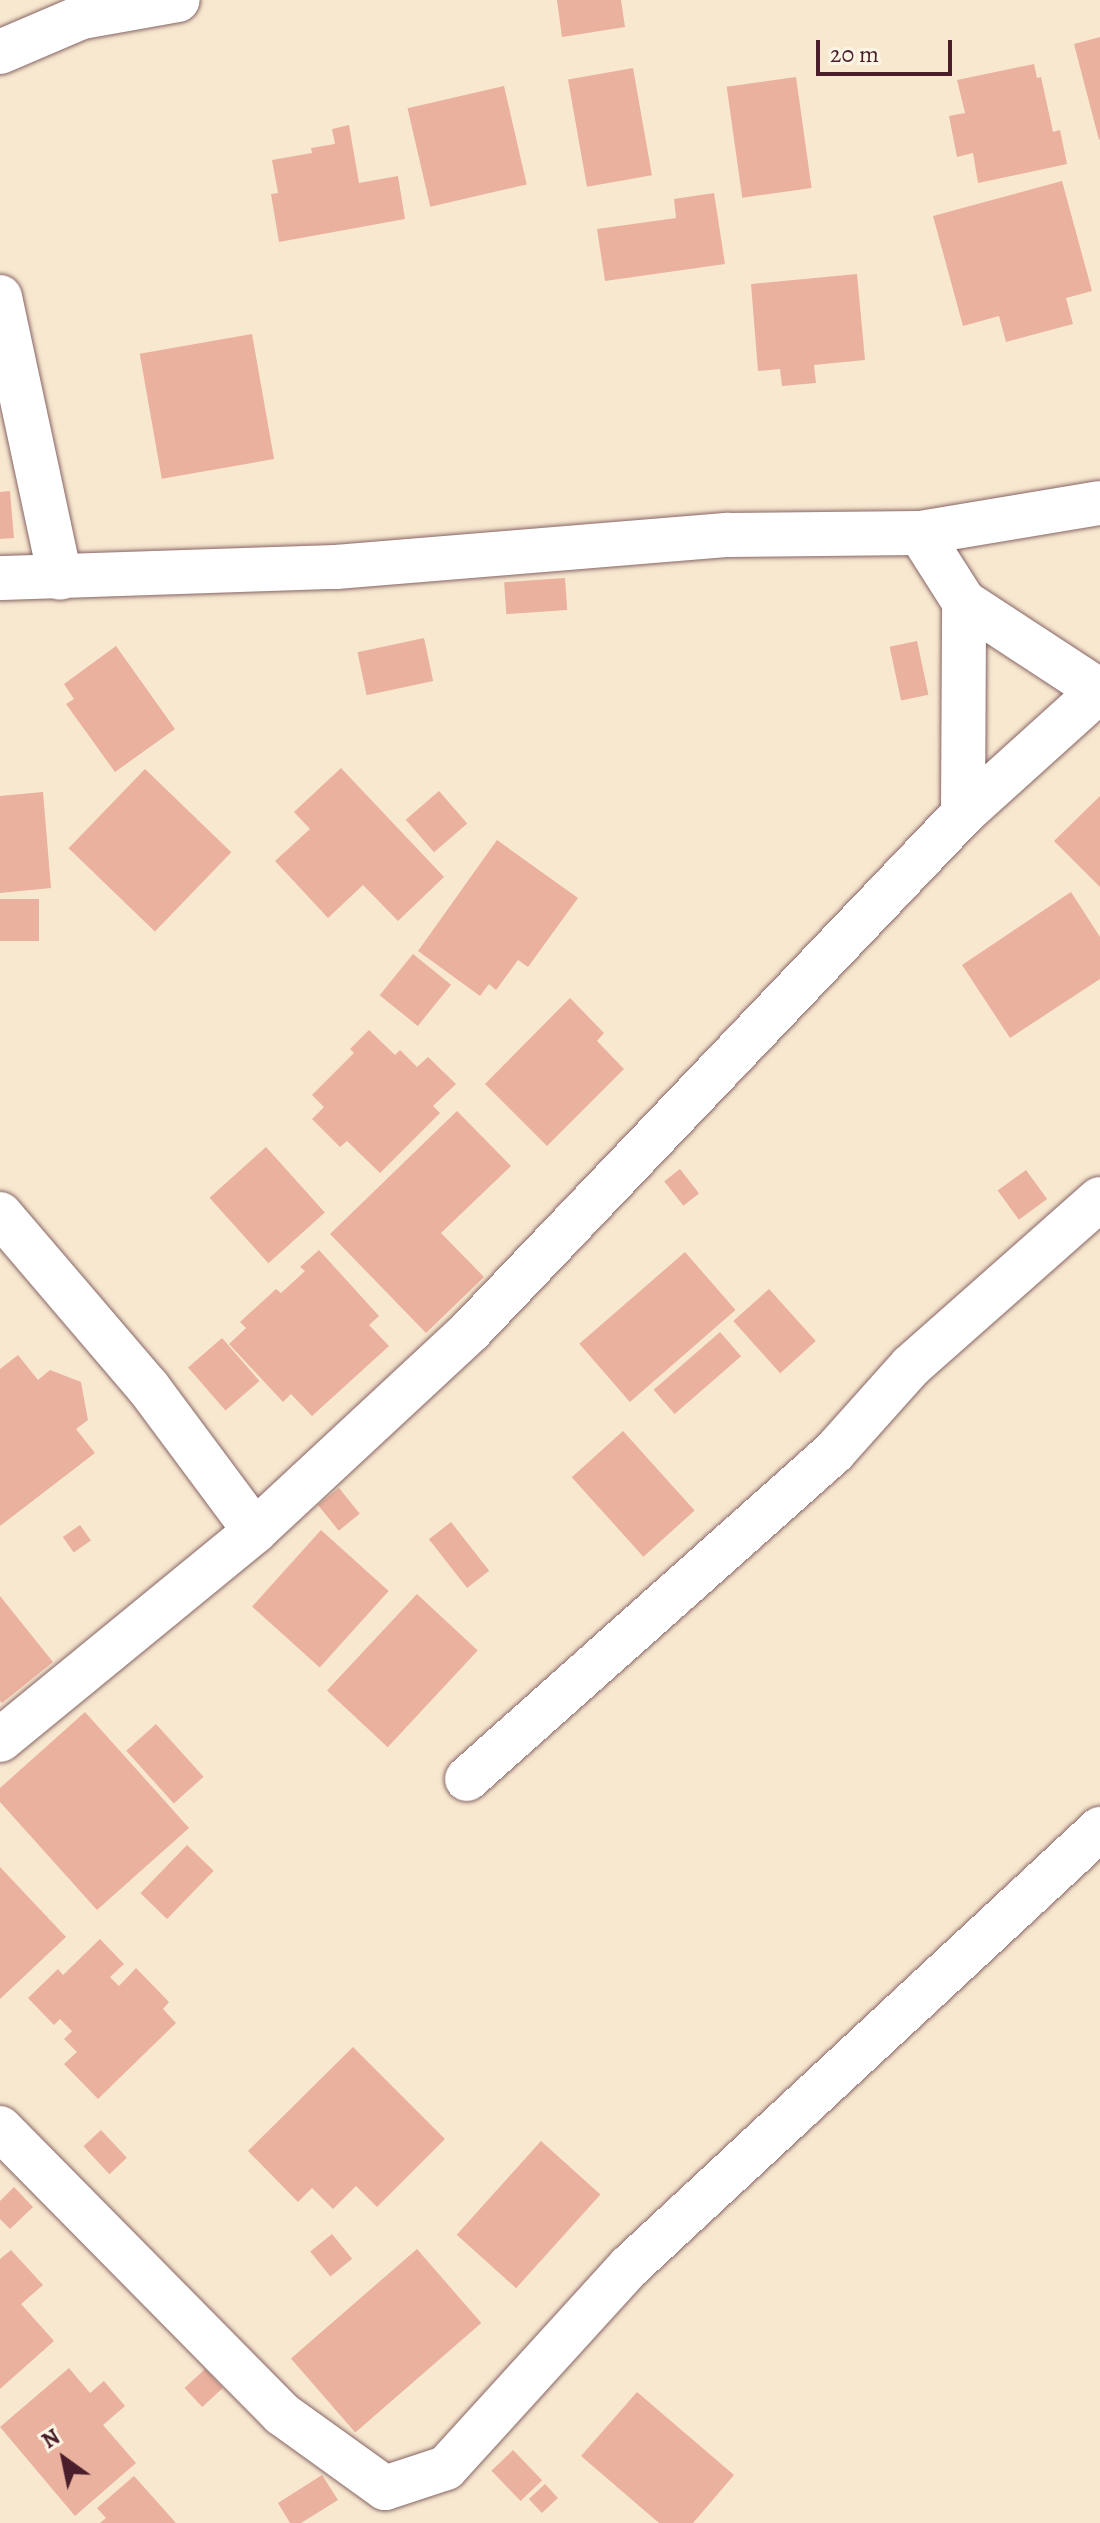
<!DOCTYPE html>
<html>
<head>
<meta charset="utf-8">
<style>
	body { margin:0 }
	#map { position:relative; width:1100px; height:2523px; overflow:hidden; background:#f8e8d0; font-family:Alegreya,serif }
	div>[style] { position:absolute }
	.building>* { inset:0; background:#eab19e; transform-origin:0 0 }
	.roads { filter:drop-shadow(0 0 2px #876565) drop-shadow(0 0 2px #876565) }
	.street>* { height:44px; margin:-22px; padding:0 22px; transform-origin:22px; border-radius:22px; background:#fff }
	span { translate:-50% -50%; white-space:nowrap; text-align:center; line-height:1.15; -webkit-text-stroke:7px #fcf5e5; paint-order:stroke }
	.north { position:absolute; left:24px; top:2419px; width:80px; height:80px; -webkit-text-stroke:6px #fcf5e5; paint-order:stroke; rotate:327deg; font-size:22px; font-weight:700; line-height:32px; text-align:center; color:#4a1f2b }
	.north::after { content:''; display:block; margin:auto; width:28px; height:36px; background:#4a1f2b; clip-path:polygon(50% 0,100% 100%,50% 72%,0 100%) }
	.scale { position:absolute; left:816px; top:40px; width:136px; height:36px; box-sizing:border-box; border:4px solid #4a1f2b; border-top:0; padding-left:10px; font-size:24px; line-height:28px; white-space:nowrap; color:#4a1f2b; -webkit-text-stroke:6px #fcf5e5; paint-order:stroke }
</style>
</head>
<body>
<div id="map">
	<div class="building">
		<i style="clip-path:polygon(557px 0,621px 0,625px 27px,562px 37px)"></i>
		<i style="clip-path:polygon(1100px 37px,1100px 139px,1099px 140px,1074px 44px)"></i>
		<i style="clip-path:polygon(1034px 64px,1037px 78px,1041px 77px,1053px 132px,1060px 130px,1067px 164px,978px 183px,973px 153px,957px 157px,949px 116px,965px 113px,957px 80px)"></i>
		<i style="left:633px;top:68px;width:109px;height:66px;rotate:80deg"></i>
		<i style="left:796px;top:77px;width:112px;height:70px;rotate:82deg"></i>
		<i style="left:504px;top:86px;width:101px;height:99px;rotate:77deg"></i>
		<i style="clip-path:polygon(349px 125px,359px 183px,398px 176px,405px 219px,279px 242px,271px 194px,278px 193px,272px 160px,312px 153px,311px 148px,335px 144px,332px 129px)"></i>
		<i style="clip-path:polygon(1062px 181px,1092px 291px,1066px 298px,1073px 324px,1006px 342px,999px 316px,963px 326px,933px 216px)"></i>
		<i style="clip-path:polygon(714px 193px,725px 264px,605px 281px,597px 229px,676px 218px,674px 199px)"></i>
		<i style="clip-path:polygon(857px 274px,865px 360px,814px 365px,816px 383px,782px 386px,780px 369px,758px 371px,751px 284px)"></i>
		<i style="left:252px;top:334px;width:127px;height:114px;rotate:80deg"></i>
		<i style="clip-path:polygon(10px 491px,14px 538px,0 539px,0 492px)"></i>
		<i style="left:565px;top:578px;width:32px;height:61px;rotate:86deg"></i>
		<i style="left:424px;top:638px;width:44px;height:68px;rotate:78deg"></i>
		<i style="left:917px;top:641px;width:55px;height:28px;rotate:78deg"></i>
		<i style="clip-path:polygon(116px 646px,175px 729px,115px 772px,66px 704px,74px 699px,64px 684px)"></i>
		<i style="clip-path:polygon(341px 768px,444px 877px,398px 921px,363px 885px,328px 918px,275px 861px,310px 829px,294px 812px)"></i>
		<i style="left:145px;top:769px;width:120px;height:110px;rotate:44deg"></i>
		<i style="left:439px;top:791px;width:43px;height:44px;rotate:49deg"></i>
		<i style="clip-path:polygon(43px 792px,51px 888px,0 893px,0 796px)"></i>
		<i style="clip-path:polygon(1100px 796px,1100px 887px,1054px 841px)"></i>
		<i style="clip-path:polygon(497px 840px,578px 898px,528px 967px,518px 960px,496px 990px,489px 984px,480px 996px,418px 951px)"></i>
		<i style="clip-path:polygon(1071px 892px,1100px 937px,1100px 979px,1010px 1038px,962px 965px)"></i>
		<i style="left:0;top:899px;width:39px;height:42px"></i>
		<i style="left:413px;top:954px;width:49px;height:53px;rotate:39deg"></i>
		<i style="clip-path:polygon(570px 998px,604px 1033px,597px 1041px,624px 1069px,547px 1146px,485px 1084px)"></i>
		<i style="clip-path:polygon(369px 1030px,395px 1055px,400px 1050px,417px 1067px,428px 1057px,456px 1084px,433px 1106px,440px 1113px,380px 1173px,347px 1141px,340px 1147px,312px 1119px,324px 1107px,312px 1095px,354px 1053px,350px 1049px)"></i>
		<i style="clip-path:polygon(457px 1111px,511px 1166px,441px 1233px,484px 1277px,426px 1333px,330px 1234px)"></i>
		<i style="left:266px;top:1147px;width:88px;height:76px;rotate:48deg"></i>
		<i style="left:680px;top:1169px;width:31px;height:20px;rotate:52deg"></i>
		<i style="left:1026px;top:1170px;width:36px;height:35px;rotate:54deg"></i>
		<i style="clip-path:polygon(319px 1250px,379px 1316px,369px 1325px,389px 1346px,312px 1416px,291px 1394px,283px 1402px,229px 1344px,246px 1328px,240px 1322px,276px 1289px,281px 1293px,305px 1271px,300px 1267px)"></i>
		<i style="left:685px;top:1252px;width:77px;height:140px;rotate:49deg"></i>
		<i style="left:769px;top:1289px;width:70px;height:48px;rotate:48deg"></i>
		<i style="left:720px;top:1332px;width:32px;height:88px;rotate:49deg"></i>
		<i style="left:222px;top:1338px;width:57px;height:45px;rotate:49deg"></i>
		<i style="clip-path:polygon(18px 1355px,38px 1380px,50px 1370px,81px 1382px,88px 1420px,76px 1429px,95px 1453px,0 1526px,0 1369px)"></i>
		<i style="left:623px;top:1431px;width:107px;height:69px;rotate:48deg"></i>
		<i style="left:339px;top:1488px;width:33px;height:27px;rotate:51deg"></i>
		<i style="left:451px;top:1522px;width:62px;height:28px;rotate:52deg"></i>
		<i style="left:80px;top:1525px;width:19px;height:21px;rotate:55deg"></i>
		<i style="left:321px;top:1530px;width:91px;height:103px;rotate:42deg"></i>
		<i style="left:417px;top:1594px;width:83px;height:132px;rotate:43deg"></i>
		<i style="clip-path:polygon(0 1596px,53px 1662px,2px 1703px,0 1701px)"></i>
		<i style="clip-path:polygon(85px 1712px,189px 1828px,97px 1910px,0 1802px,0 1788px)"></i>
		<i style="left:156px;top:1724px;width:71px;height:40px;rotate:48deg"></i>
		<i style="left:187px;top:1845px;width:37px;height:67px;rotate:44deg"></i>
		<i style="clip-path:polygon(0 1867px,66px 1937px,0 1999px)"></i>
		<i style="clip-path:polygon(100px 1939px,124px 1964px,110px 1977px,119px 1986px,136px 1968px,169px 2002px,163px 2009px,176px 2023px,98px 2099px,64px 2064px,77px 2052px,64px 2039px,72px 2031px,60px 2019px,54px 2025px,28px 1998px,58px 1969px,63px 1975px)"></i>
		<i style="clip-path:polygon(353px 2047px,445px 2139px,377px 2207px,356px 2186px,333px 2209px,312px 2188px,298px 2202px,248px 2151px)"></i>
		<i style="left:101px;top:2130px;width:38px;height:24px;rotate:47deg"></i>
		<i style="left:541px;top:2141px;width:80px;height:126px;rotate:42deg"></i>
		<i style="clip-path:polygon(14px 2187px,33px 2207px,10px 2229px,0 2219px,0 2201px)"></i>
		<i style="left:332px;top:2234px;width:32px;height:28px;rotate:51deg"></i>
		<i style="left:417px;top:2249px;width:98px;height:167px;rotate:49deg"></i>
		<i style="clip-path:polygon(11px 2250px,43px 2285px,21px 2304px,54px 2341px,0 2389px,0 2259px)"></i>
		<i style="clip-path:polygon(69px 2368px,90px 2393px,104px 2381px,125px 2406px,103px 2425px,136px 2463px,75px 2516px,0 2427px)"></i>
		<i style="left:205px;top:2369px;width:26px;height:28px;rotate:47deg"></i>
		<i style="clip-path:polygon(637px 2392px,734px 2475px,693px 2523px,659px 2523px,581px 2456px)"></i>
		<i style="left:513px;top:2450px;width:42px;height:30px;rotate:46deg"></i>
		<i style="clip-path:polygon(322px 2475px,338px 2500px,301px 2523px,290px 2523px,278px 2503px)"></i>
		<i style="clip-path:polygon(134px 2476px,176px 2523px,100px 2523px,106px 2518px,97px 2508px)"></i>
		<i style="left:545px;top:2484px;width:19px;height:22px;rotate:47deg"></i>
	</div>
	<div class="roads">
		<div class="street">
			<i style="left:0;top:52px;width:89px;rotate:-23.1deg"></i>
			<i style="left:82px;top:17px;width:97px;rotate:-10deg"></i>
			<i style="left:0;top:297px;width:287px;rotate:77.9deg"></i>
			<i style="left:920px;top:533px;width:82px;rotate:57.5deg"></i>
			<i style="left:964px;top:602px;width:163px;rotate:33.2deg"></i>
			<i style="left:0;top:578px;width:336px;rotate:-1.9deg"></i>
			<i style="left:336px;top:567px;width:394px;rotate:-4.7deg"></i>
			<i style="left:729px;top:535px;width:191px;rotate:-0.6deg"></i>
			<i style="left:920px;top:533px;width:182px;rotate:-9.5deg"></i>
			<i style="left:963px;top:814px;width:212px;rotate:-89.7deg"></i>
			<i style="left:0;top:1214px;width:228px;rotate:49.5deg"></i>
			<i style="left:148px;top:1387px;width:179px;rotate:53.4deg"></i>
			<i style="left:0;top:1740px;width:330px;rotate:-39.3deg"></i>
			<i style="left:255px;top:1531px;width:295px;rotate:-42.9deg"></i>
			<i style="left:471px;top:1330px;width:713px;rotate:-46.36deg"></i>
			<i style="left:963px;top:814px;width:183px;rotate:-42.1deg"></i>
			<i style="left:467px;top:1779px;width:492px;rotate:-41.7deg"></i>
			<i style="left:834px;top:1452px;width:115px;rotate:-48.2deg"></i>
			<i style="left:911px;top:1366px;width:252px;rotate:-41.5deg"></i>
			<i style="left:0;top:2128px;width:402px;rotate:45.4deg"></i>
			<i style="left:282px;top:2414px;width:127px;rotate:35.7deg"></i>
			<i style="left:385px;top:2488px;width:64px;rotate:-18.2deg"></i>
			<i style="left:446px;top:2468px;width:273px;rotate:-47.7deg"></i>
			<i style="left:630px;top:2266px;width:642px;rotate:-42.92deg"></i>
		</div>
	</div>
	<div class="north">N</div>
	<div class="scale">20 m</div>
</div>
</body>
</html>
